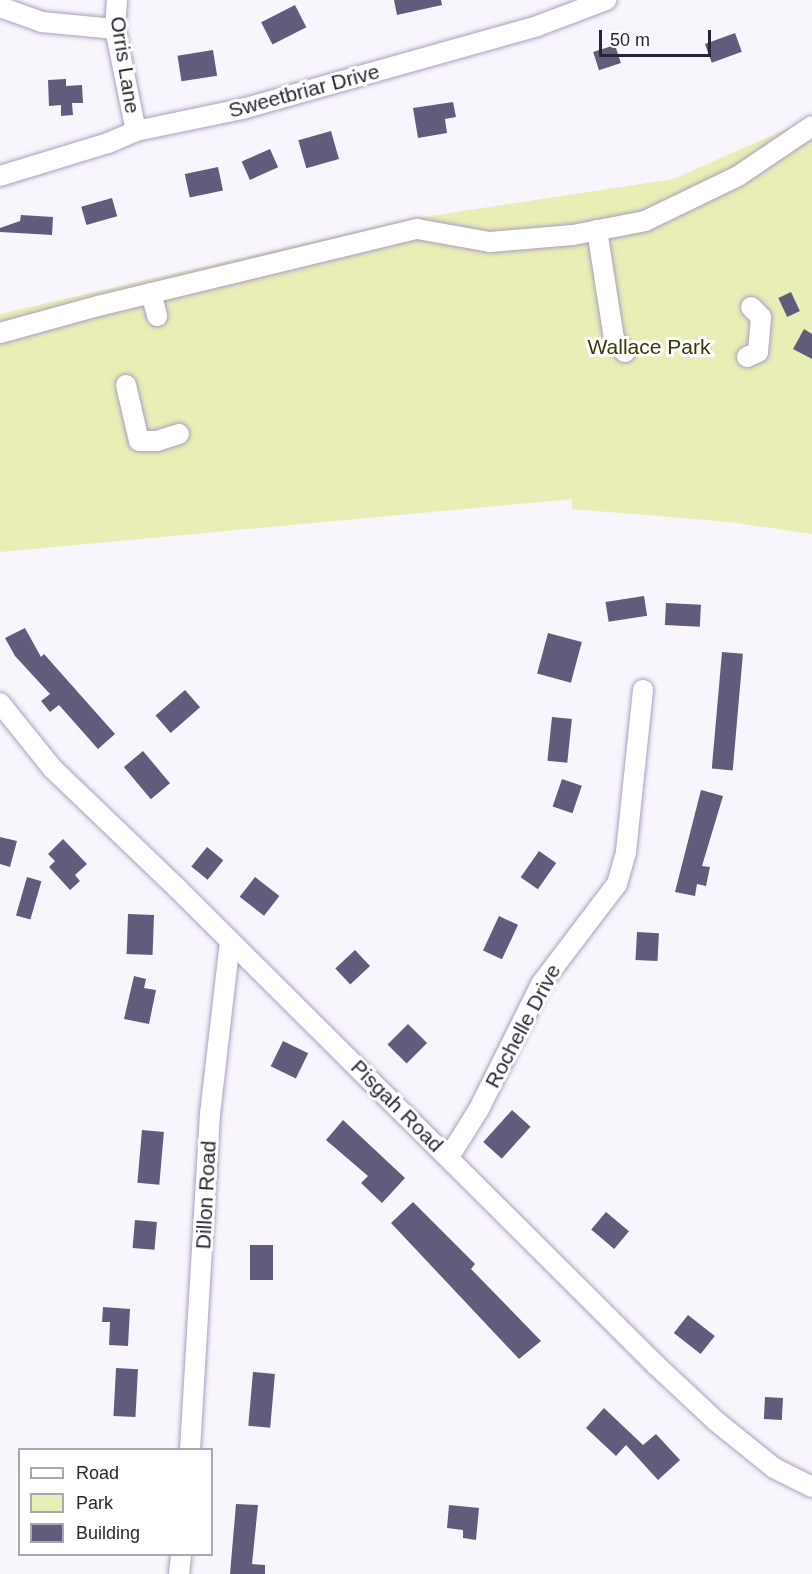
<!DOCTYPE html>
<html>
<head>
<meta charset="utf-8">
<style>
	body { margin:0 }
	#map { position:relative; width:812px; height:1574px; overflow:hidden; background:#f8f5fc; font-family:Arial,sans-serif }
	div>[style] { position:absolute }
	.green>* { inset:0; background:#e9edb6 }
	.building>* { inset:0; background:#605d7c; transform-origin:0 0 }
	.roads { filter:drop-shadow(0 0 2px #ab9ebf) drop-shadow(0 0 2px #ab9ebf) }
	.minor>* { height:20px; margin:-10px; padding:0 10px; transform-origin:10px; border-radius:10px; background:#fff }
	span { translate:-50% -50%; white-space:nowrap; text-align:center; line-height:1.15; -webkit-text-stroke:6px #fff; paint-order:stroke }
	.street-label { font-size:21px; color:#2a2532 }
	.park-label { font-size:21px; color:#373802 }
	.legend { position:absolute; left:18px; top:1448px; width:195px; height:108px; box-sizing:border-box; background:#fff; border:2px solid #aaa8ad; margin:0; padding:8px 10px; list-style:none; font-size:18px; color:#2a2532 }
	.legend li { display:flex; align-items:center; gap:12px; height:30px }
	.legend b { width:30px; border:2px solid #aaa8ad }
	.scale { position:absolute; left:599px; top:30px; width:112px; height:27px; box-sizing:border-box; border:3px solid #2a2532; border-top:0; padding-left:8px; font-size:18px; line-height:21px; white-space:nowrap; color:#2a2532; -webkit-text-stroke:4px #fff; paint-order:stroke }
</style>
</head>
<body>
<div id="map">
	<div class="green">
		<i style="clip-path:polygon(812px 118px,812px 534px,729px 522px,572px 509px,572px 499px,0 552px,0 314px,404px 220px,673px 179px)"></i>
	</div>
	<div class="building">
		<i style="clip-path:polygon(394px 0,441px 0,442px 5px,397px 15px)"></i>
		<i style="left:295px;top:5px;width:25px;height:38px;rotate:63deg"></i>
		<i style="left:735px;top:33px;width:20px;height:32px;rotate:70deg"></i>
		<i style="left:615px;top:45px;width:19px;height:23px;rotate:72deg"></i>
		<i style="left:213px;top:50px;width:26px;height:36px;rotate:81deg"></i>
		<i style="clip-path:polygon(66px 79px,66px 86px,82px 85px,83px 103px,72px 103px,73px 115px,61px 116px,61px 105px,49px 106px,48px 80px)"></i>
		<i style="clip-path:polygon(453px 102px,456px 117px,445px 119px,447px 133px,418px 138px,413px 108px)"></i>
		<i style="left:331px;top:131px;width:29px;height:34px;rotate:74deg"></i>
		<i style="left:270px;top:149px;width:20px;height:31px;rotate:66deg"></i>
		<i style="left:218px;top:167px;width:24px;height:34px;rotate:78deg"></i>
		<i style="left:112px;top:198px;width:19px;height:32px;rotate:74deg"></i>
		<i style="clip-path:polygon(21px 215px,53px 217px,52px 235px,0 232px,0 228px,20px 221px)"></i>
		<i style="left:791px;top:292px;width:21px;height:14px;rotate:65deg"></i>
		<i style="clip-path:polygon(804px 329px,812px 334px,812px 359px,793px 349px)"></i>
		<i style="left:644px;top:596px;width:20px;height:39px;rotate:81deg"></i>
		<i style="left:666px;top:603px;width:35px;height:22px;rotate:3deg"></i>
		<i style="clip-path:polygon(25px 628px,41px 657px,44px 654px,115px 734px,98px 749px,59px 705px,50px 712px,41px 701px,50px 694px,15px 656px,5px 638px)"></i>
		<i style="left:548px;top:633px;width:35px;height:42px;rotate:15deg"></i>
		<i style="left:722px;top:652px;width:21px;height:117px;rotate:5deg"></i>
		<i style="left:185px;top:690px;width:23px;height:39px;rotate:49deg"></i>
		<i style="left:552px;top:717px;width:20px;height:44px;rotate:6deg"></i>
		<i style="left:143px;top:751px;width:42px;height:25px;rotate:50deg"></i>
		<i style="left:562px;top:779px;width:21px;height:29px;rotate:19deg"></i>
		<i style="clip-path:polygon(701px 790px,723px 796px,702px 866px,710px 867px,706px 886px,697px 884px,695px 896px,675px 892px)"></i>
		<i style="clip-path:polygon(0 837px,17px 841px,10px 867px,0 864px)"></i>
		<i style="clip-path:polygon(63px 839px,87px 864px,75px 875px,80px 881px,70px 890px,49px 867px,55px 861px,48px 854px)"></i>
		<i style="left:207px;top:847px;width:21px;height:25px;rotate:39deg"></i>
		<i style="left:539px;top:851px;width:21px;height:32px;rotate:35deg"></i>
		<i style="left:27px;top:877px;width:15px;height:40px;rotate:16deg"></i>
		<i style="left:255px;top:877px;width:31px;height:25px;rotate:38deg"></i>
		<i style="left:128px;top:914px;width:26px;height:40px;rotate:2deg"></i>
		<i style="left:499px;top:916px;width:21px;height:38px;rotate:25deg"></i>
		<i style="left:637px;top:932px;width:22px;height:28px;rotate:3deg"></i>
		<i style="left:355px;top:950px;width:22px;height:27px;rotate:47deg"></i>
		<i style="clip-path:polygon(134px 976px,146px 979px,144px 988px,156px 990px,149px 1024px,124px 1019px)"></i>
		<i style="left:408px;top:1024px;width:27px;height:29px;rotate:45deg"></i>
		<i style="left:283px;top:1041px;width:28px;height:28px;rotate:26deg"></i>
		<i style="left:512px;top:1110px;width:25px;height:43px;rotate:42deg"></i>
		<i style="clip-path:polygon(343px 1120px,405px 1178px,382px 1203px,361px 1183px,368px 1176px,326px 1140px)"></i>
		<i style="left:142px;top:1130px;width:22px;height:53px;rotate:5deg"></i>
		<i style="clip-path:polygon(413px 1202px,475px 1264px,471px 1269px,541px 1341px,519px 1359px,391px 1223px)"></i>
		<i style="left:606px;top:1212px;width:30px;height:23px;rotate:40deg"></i>
		<i style="left:135px;top:1220px;width:22px;height:28px;rotate:5deg"></i>
		<i style="left:250px;top:1245px;width:23px;height:35px"></i>
		<i style="clip-path:polygon(103px 1307px,130px 1309px,128px 1346px,109px 1345px,110px 1322px,102px 1322px)"></i>
		<i style="left:688px;top:1315px;width:34px;height:23px;rotate:38deg"></i>
		<i style="left:116px;top:1368px;width:22px;height:48px;rotate:3deg"></i>
		<i style="left:253px;top:1372px;width:22px;height:54px;rotate:5deg"></i>
		<i style="left:765px;top:1397px;width:18px;height:22px;rotate:3deg"></i>
		<i style="clip-path:polygon(604px 1408px,643px 1445px,656px 1434px,680px 1460px,658px 1480px,626px 1445px,616px 1456px,586px 1428px)"></i>
		<i style="clip-path:polygon(236px 1504px,258px 1505px,252px 1564px,265px 1565px,265px 1574px,230px 1574px)"></i>
		<i style="clip-path:polygon(449px 1505px,479px 1508px,476px 1540px,463px 1538px,463px 1530px,447px 1528px)"></i>
	</div>
	<div class="roads">
		<div class="minor">
			<i style="left:117px;top:0;width:29px;rotate:94deg"></i>
			<i style="left:115px;top:29px;width:104px;rotate:78.4deg"></i>
			<i style="left:0;top:7px;width:45px;rotate:19.7deg"></i>
			<i style="left:42px;top:22px;width:73px;rotate:5.5deg"></i>
			<i style="left:0;top:176px;width:113px;rotate:-17deg"></i>
			<i style="left:108px;top:143px;width:30px;rotate:-23deg"></i>
			<i style="left:136px;top:131px;width:112px;rotate:-11.8deg"></i>
			<i style="left:246px;top:108px;width:302px;rotate:-15.7deg"></i>
			<i style="left:537px;top:26px;width:74px;rotate:-20.6deg"></i>
			<i style="left:597px;top:230px;width:110px;rotate:81.1deg"></i>
			<i style="left:614px;top:339px;width:17px;rotate:50deg"></i>
			<i style="left:151px;top:293px;width:24px;rotate:75deg"></i>
			<i style="left:0;top:333px;width:102px;rotate:-15.4deg"></i>
			<i style="left:98px;top:306px;width:328px;rotate:-13.6deg"></i>
			<i style="left:417px;top:229px;width:74px;rotate:10.1deg"></i>
			<i style="left:490px;top:242px;width:83px;rotate:-4.8deg"></i>
			<i style="left:573px;top:235px;width:73px;rotate:-11deg"></i>
			<i style="left:645px;top:221px;width:103px;rotate:-25.8deg"></i>
			<i style="left:738px;top:176px;width:89px;rotate:-34deg"></i>
			<i style="left:747px;top:357px;width:12px;rotate:-24deg"></i>
			<i style="left:758px;top:352px;width:35px;rotate:-85deg"></i>
			<i style="left:761px;top:317px;width:14px;rotate:-135deg"></i>
			<i style="left:126px;top:385px;width:57px;rotate:76.9deg"></i>
			<i style="left:139px;top:441px;width:18px"></i>
			<i style="left:157px;top:441px;width:23px;rotate:-18deg"></i>
			<i style="left:0;top:703px;width:83px;rotate:51.3deg"></i>
			<i style="left:52px;top:768px;width:173px;rotate:43.8deg"></i>
			<i style="left:177px;top:888px;width:676px;rotate:44.88deg"></i>
			<i style="left:656px;top:1365px;width:83px;rotate:43.1deg"></i>
			<i style="left:717px;top:1422px;width:73px;rotate:38.9deg"></i>
			<i style="left:774px;top:1468px;width:42px;rotate:26.6deg"></i>
			<i style="left:449px;top:1157px;width:57px;rotate:-58deg"></i>
			<i style="left:479px;top:1109px;width:140px;rotate:-63.6deg"></i>
			<i style="left:541px;top:984px;width:126px;rotate:-52.8deg"></i>
			<i style="left:617px;top:884px;width:33px;rotate:-74deg"></i>
			<i style="left:626px;top:852px;width:163px;rotate:-84deg"></i>
			<i style="left:190px;top:1450px;width:337px;rotate:-86.6deg"></i>
			<i style="left:210px;top:1114px;width:174px;rotate:-83.4deg"></i>
			<i style="left:179px;top:1574px;width:20px;rotate:-84deg"></i>
		</div>
	</div>
	<div class="street-label">
		<span style="left:125px;top:65px;rotate:81deg">Orris Lane</span>
		<span style="left:304px;top:91px;rotate:-15deg">Sweetbriar Drive</span>
		<span style="left:523px;top:1026px;rotate:-62deg">Rochelle Drive</span>
		<span style="left:397px;top:1106px;rotate:45deg">Pisgah Road</span>
		<span style="left:206px;top:1195px;rotate:-87deg">Dillon Road</span>
	</div>
	<div class="park-label">
		<span style="left:649px;top:347px">Wallace Park</span>
	</div>
	<ul class="legend">
	<li><b style="height:8px;background:#fff"></b>Road</li>
	<li><b style="height:16px;background:#e9edb6"></b>Park</li>
	<li><b style="height:16px;background:#605d7c"></b>Building</li>
	</ul>
	<div class="scale">50 m</div>
</div>
</body>
</html>
